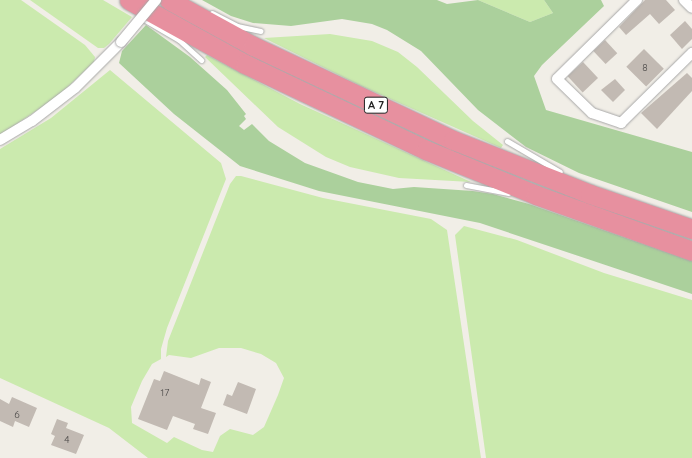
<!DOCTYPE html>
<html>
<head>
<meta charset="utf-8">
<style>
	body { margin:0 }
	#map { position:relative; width:692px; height:458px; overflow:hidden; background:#f1eee7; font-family:Quicksand,sans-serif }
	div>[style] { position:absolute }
	.grass>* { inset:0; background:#cbeaae }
	.forest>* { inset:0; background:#abd09c }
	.building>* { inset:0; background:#c2bab3; transform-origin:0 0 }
	.roads { filter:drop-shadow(0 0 1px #a8a8a8) drop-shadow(0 0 1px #a8a8a8) }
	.lane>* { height:5px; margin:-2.5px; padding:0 2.5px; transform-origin:2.5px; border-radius:2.5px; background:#fff }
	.street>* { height:10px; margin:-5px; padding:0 5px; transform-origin:5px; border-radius:5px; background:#fff }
	.highway>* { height:19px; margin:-9.5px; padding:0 9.5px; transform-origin:9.5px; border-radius:9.5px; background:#e7909f }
	.bridges { filter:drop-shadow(0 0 1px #a8a8a8) drop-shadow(0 0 1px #a8a8a8) }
	.street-bridge>* { height:10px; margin:-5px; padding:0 5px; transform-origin:5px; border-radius:5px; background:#fff }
	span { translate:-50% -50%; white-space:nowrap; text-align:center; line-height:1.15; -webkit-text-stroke:3px #fff; paint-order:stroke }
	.number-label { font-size:10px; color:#494746 }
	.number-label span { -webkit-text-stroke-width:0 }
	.shield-label span { padding:1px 3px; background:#fff; border:1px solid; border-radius:3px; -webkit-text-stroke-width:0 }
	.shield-label { font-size:11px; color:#212121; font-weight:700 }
</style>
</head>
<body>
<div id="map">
	<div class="grass">
		<i style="clip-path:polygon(0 0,21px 0,85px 45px,95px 57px,94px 62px,57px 97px,0 135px)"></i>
		<i style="clip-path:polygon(30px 0,103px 0,132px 17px,109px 44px,104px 48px,98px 48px)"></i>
		<i style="clip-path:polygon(478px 0,544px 0,553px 13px,530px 22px)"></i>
		<i style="clip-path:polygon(330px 34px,372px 41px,398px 52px,417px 67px,473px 121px,503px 145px,501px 148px,361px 86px,264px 38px)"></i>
		<i style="clip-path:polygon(207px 55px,300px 104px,471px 182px,399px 178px,350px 167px,326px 157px,278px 127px,205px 57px)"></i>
		<i style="clip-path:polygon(110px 70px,221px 163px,226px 179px,167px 328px,161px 349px,161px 359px,152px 364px,142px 381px,131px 407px,132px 423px,167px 443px,174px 437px,202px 450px,213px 452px,220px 436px,230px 429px,253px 435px,264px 427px,278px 395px,284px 378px,276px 363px,261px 354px,241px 348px,219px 348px,191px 358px,169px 355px,166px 357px,168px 341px,230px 184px,236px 176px,241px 176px,323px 198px,431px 219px,447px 230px,481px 458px,148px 458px,109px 428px,0 378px,0 149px,51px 118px)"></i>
		<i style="clip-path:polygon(464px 226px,517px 240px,604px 273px,692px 300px,692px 458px,486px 458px,455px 235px)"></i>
	</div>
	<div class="forest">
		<i style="clip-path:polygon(202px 0,437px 0,447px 4px,478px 0,530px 22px,553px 13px,544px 0,601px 0,604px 6px,542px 65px,534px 76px,546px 110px,692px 152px,692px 212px,579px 173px,526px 147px,478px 110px,421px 51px,387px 30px,372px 24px,342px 19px,291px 26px,253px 23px,231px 16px)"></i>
		<i style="clip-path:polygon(146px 25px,190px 57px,227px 90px,246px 114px,244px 116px,246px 119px,239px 126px,244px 130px,252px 124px,269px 141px,305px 163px,358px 182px,393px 189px,414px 187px,473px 191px,493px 194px,529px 204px,692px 261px,692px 294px,480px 223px,319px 191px,240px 166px,174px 114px,119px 63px,122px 51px)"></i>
	</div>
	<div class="building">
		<i style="clip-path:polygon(645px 0,666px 0,675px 10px,659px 24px,650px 14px,626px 35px,619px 27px)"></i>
		<i style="clip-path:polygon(685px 21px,692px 29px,692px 39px,682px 49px,670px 35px)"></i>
		<i style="left:605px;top:40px;width:18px;height:16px;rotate:47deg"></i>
		<i style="left:644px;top:49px;width:28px;height:25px;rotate:45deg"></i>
		<i style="left:583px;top:62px;width:22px;height:21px;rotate:47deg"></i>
		<i style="clip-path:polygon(687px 73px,692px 78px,692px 91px,657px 129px,641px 113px)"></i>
		<i style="clip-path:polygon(615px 79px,625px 90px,613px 102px,601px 90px)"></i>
		<i style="clip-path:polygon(164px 371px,199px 385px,201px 378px,211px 382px,201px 408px,216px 413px,208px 434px,193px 429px,195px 424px,173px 416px,167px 430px,138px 419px,154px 379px,160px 381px)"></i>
		<i style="clip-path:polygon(238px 382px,256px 389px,247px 414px,223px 405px,227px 394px,232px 396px)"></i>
		<i style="clip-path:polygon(12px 397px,37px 408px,29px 427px,15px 421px,13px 427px,0 421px,0 399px,9px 404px)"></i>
		<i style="clip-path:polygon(57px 419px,68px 423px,66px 428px,84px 435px,76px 454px,51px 445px,55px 436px,51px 434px)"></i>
	</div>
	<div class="roads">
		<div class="lane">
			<i style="left:212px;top:13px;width:28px;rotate:27deg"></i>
			<i style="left:237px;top:26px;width:24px;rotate:12deg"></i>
			<i style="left:140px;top:17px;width:45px;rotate:30.5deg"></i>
			<i style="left:179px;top:40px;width:30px;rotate:42deg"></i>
			<i style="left:507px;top:141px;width:61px;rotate:30.3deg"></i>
			<i style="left:466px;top:185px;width:43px;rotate:10.8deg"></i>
		</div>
		<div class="street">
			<i style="left:637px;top:0;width:112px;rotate:135.4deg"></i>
			<i style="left:557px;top:79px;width:49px;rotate:44.2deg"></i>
			<i style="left:592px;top:113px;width:31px;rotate:19deg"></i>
			<i style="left:621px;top:123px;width:100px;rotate:-44.6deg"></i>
			<i style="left:684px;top:0;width:11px;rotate:45deg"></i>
			<i style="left:0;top:140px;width:37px;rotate:-31deg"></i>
			<i style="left:32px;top:121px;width:54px;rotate:-37.5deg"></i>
			<i style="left:75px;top:88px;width:65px;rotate:-45deg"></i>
		</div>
		<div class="highway">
			<i style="left:129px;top:0;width:132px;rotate:28.9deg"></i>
			<i style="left:245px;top:64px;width:200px;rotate:25.4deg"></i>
			<i style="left:426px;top:150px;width:119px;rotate:22.2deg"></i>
			<i style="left:536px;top:195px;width:166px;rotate:19.7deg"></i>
			<i style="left:169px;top:0;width:96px;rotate:28.7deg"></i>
			<i style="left:253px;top:46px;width:221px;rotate:25.2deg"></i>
			<i style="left:453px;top:140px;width:147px;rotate:21.5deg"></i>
			<i style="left:590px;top:194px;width:108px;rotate:18.9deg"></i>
		</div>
	</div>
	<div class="bridges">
		<div class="street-bridge">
			<i style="left:121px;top:42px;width:55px;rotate:-50.2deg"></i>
		</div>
	</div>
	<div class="number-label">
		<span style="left:645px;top:68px">8</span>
		<span style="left:165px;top:393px">17</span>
		<span style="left:17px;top:415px">6</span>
		<span style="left:67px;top:440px">4</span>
	</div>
	<div class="shield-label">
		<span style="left:376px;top:105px">A 7</span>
	</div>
</div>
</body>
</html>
